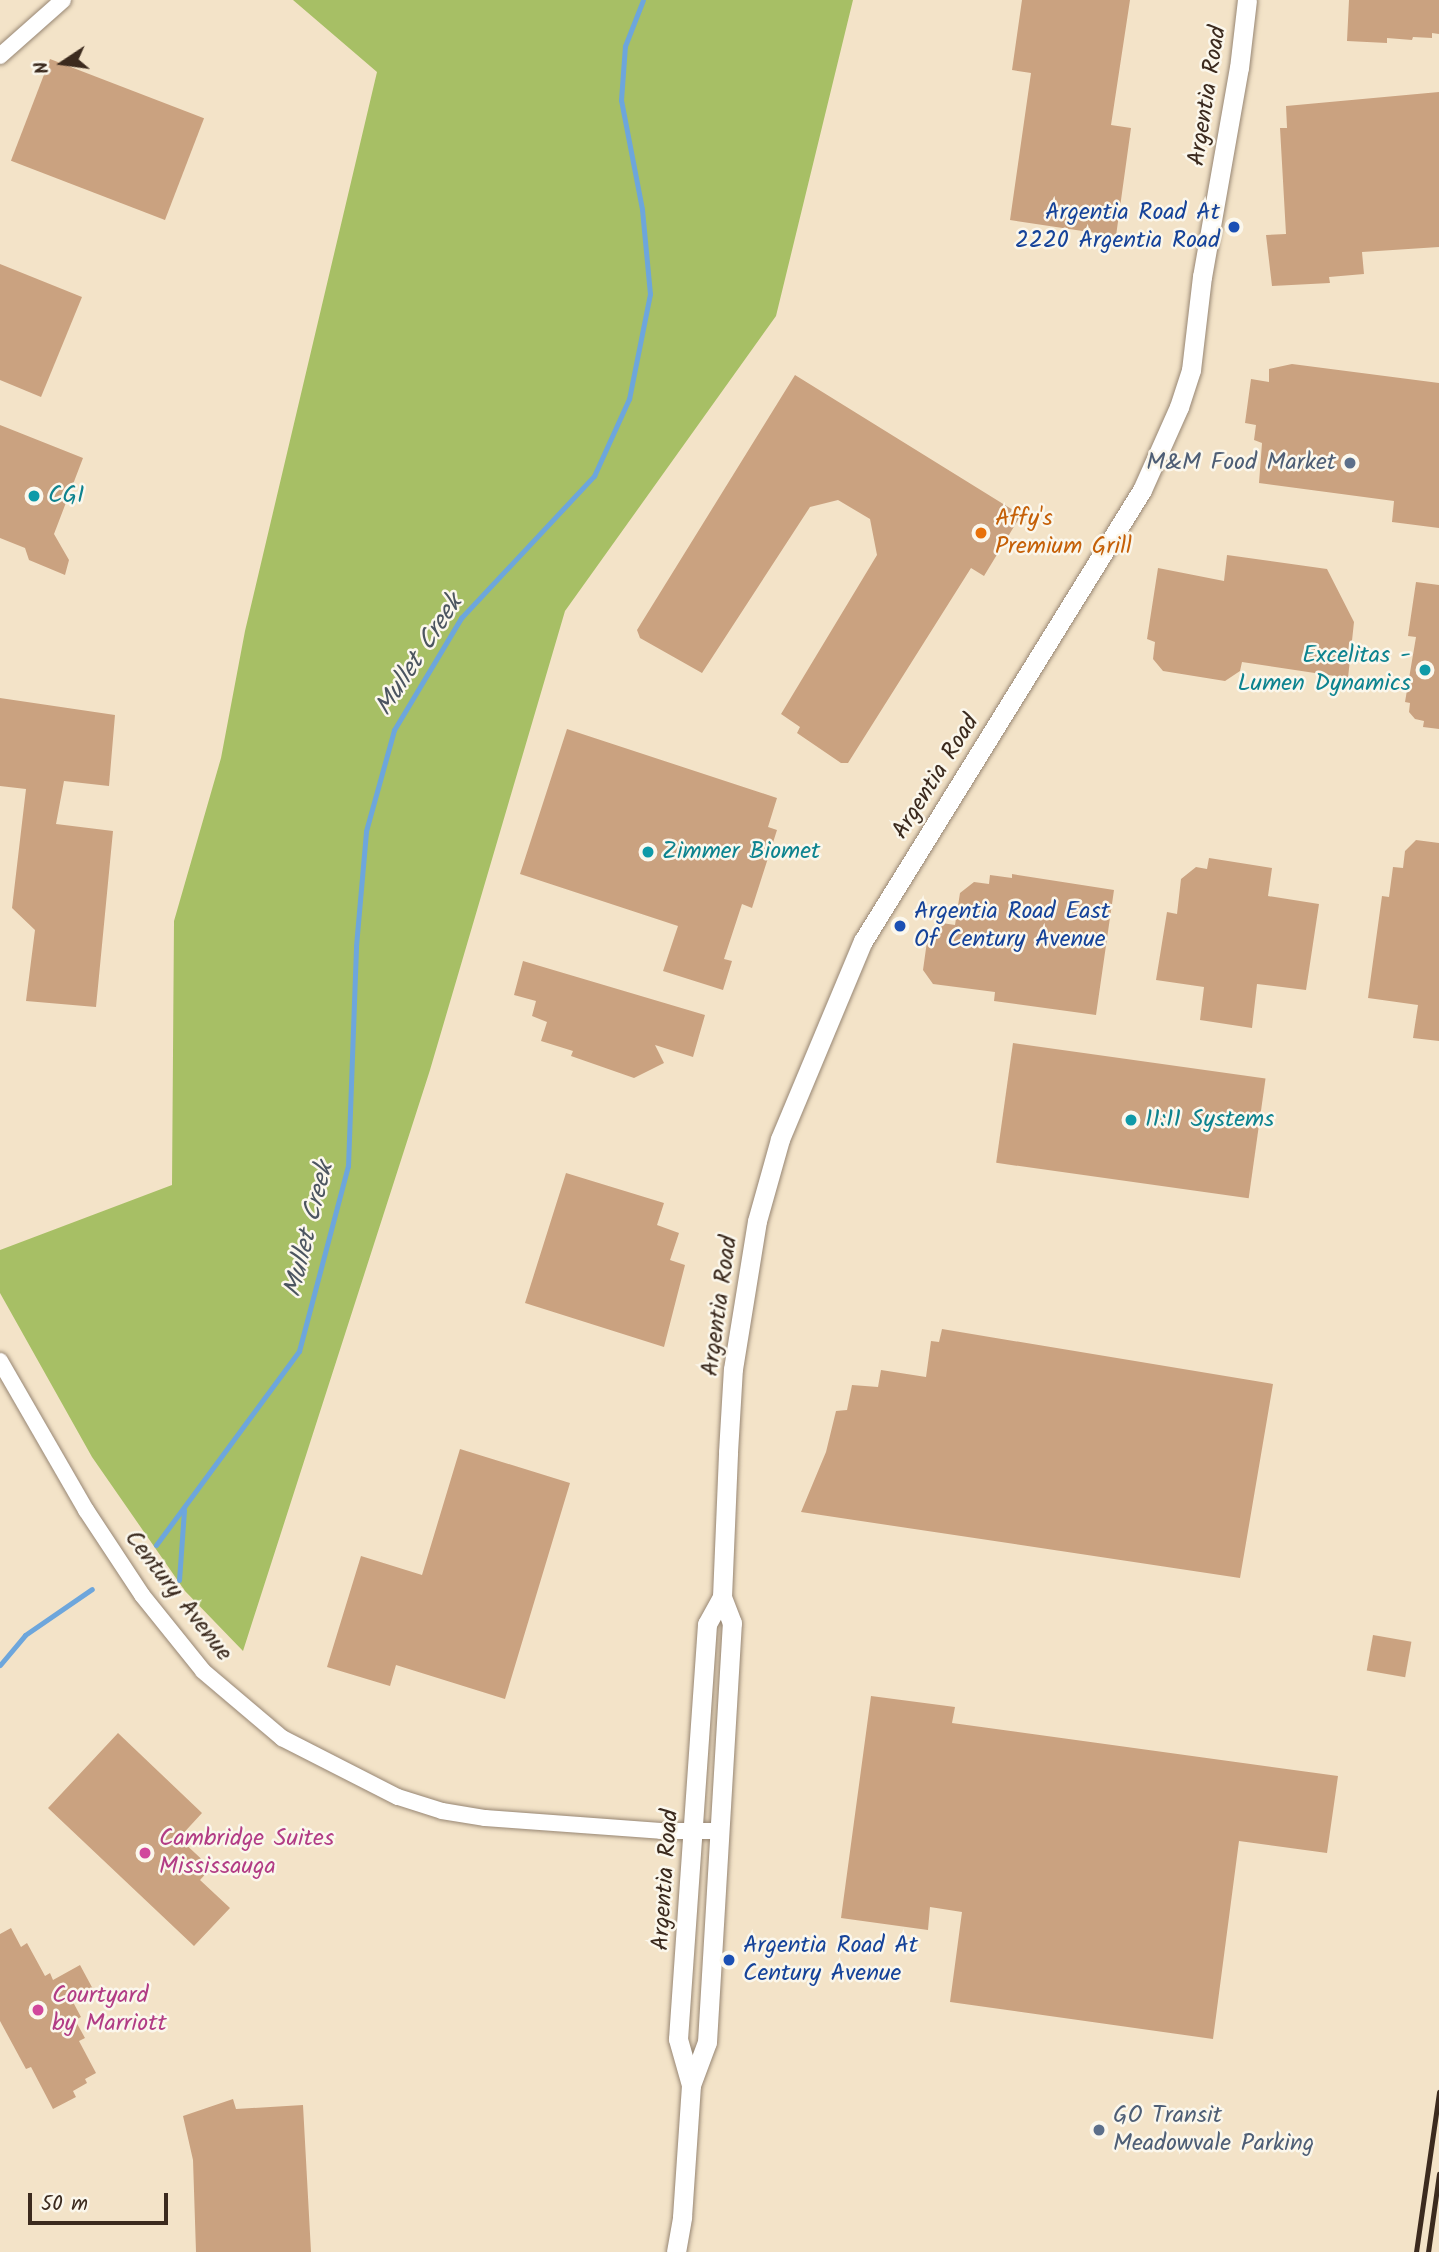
<!DOCTYPE html>
<html>
<head>
<meta charset="utf-8">
<style>
	body { margin:0 }
	#map { position:relative; width:1439px; height:2252px; overflow:hidden; background:#f3e3c8; font-family:Kalam,sans-serif }
	div>[style] { position:absolute }
	.green>* { inset:0; background:#a7bf65 }
	.stream>* { height:5px; margin:-2.5px; padding:0 2.5px; transform-origin:2.5px; border-radius:2.5px; background:#6da6dc }
	.building>* { inset:0; background:#caa280; transform-origin:0 0 }
	.roads { filter:drop-shadow(0 0 2px #978673) drop-shadow(0 0 2px #978673) }
	.minor>* { height:16px; margin:-8px; padding:0 8px; transform-origin:8px; border-radius:8px; background:#fff }
	.tertiary>* { height:19px; margin:-9.5px; padding:0 9.5px; transform-origin:9.5px; border-radius:9.5px; background:#fff }
	.rail>* { height:5px; margin:-2.5px; padding:0 2.5px; transform-origin:2.5px; border-radius:2.5px; background:#3b2a1e }
	.dots>* { width:19px; height:19px; translate:-50% -50%; box-sizing:border-box; border:4px solid #fbf7ec; border-radius:50% }
	span { translate:-50% -50%; white-space:nowrap; text-align:center; line-height:1.15; -webkit-text-stroke:5px #fbf7ec; paint-order:stroke }
	.street-label { font-size:24px; color:#3b2a1e }
	.transit-label { font-size:24px; color:#164399 }
	.right { translate:-100% -50%; text-align:right }
	.left { translate:0 -50%; text-align:left }
	.service-label { font-size:24px; color:#4e5e75 }
	.culture-label { font-size:24px; color:#0d838f }
	.food-label { font-size:24px; color:#c56008 }
	.hotel-label { font-size:24px; color:#b23c85 }
	.water-label { font-size:26px; color:#4c5560; font-style:italic }
	.north { position:absolute; left:28px; top:28px; width:70px; height:70px; -webkit-text-stroke:5px #fbf7ec; paint-order:stroke; rotate:257deg; font-size:19px; font-weight:700; line-height:28px; text-align:center; color:#3b2a1e }
	.north::after { content:''; display:block; margin:auto; width:24px; height:32px; background:#3b2a1e; clip-path:polygon(50% 0,100% 100%,50% 72%,0 100%) }
	.scale { position:absolute; left:28px; top:2193px; width:140px; height:32px; box-sizing:border-box; border:4px solid #3b2a1e; border-top:0; padding-left:9px; font-size:21px; line-height:24px; white-space:nowrap; color:#3b2a1e; -webkit-text-stroke:5px #fbf7ec; paint-order:stroke }
</style>
</head>
<body>
<div id="map">
	<div class="green">
		<i style="clip-path:polygon(293px 0,853px 0,776px 316px,565px 611px,430px 1070px,243px 1651px,185px 1591px,92px 1457px,0 1293px,0 1250px,172px 1185px,174px 921px,221px 758px,245px 631px,377px 72px)"></i>
	</div>
	<div class="stream">
		<i style="left:156px;top:1545px;width:241px;rotate:-53.6deg"></i>
		<i style="left:299px;top:1351px;width:191px;rotate:-75.2deg"></i>
		<i style="left:348px;top:1166px;width:220px;rotate:-87.9deg"></i>
		<i style="left:356px;top:946px;width:115px;rotate:-85deg"></i>
		<i style="left:366px;top:831px;width:105px;rotate:-74.5deg"></i>
		<i style="left:394px;top:730px;width:131px;rotate:-59.1deg"></i>
		<i style="left:461px;top:618px;width:195px;rotate:-46.9deg"></i>
		<i style="left:594px;top:476px;width:85px;rotate:-65.6deg"></i>
		<i style="left:629px;top:399px;width:107px;rotate:-78.7deg"></i>
		<i style="left:650px;top:294px;width:85px;rotate:-95.4deg"></i>
		<i style="left:642px;top:209px;width:111px;rotate:-100.9deg"></i>
		<i style="left:621px;top:100px;width:54px;rotate:-85.8deg"></i>
		<i style="left:625px;top:46px;width:49px;rotate:-68.6deg"></i>
		<i style="left:179px;top:1580px;width:70px;rotate:-85.9deg"></i>
		<i style="left:0;top:1665px;width:39px;rotate:-50deg"></i>
		<i style="left:25px;top:1635px;width:81px;rotate:-34.5deg"></i>
	</div>
	<div class="building">
		<i style="clip-path:polygon(1022px 0,1130px 0,1111px 125px,1131px 128px,1116px 236px,1010px 220px,1031px 73px,1012px 70px)"></i>
		<i style="clip-path:polygon(1349px 0,1439px 0,1439px 34px,1432px 33px,1432px 38px,1413px 37px,1412px 40px,1387px 38px,1387px 43px,1347px 41px)"></i>
		<i style="left:50px;top:59px;width:165px;height:109px;rotate:21deg"></i>
		<i style="clip-path:polygon(1439px 92px,1439px 247px,1362px 252px,1364px 274px,1329px 277px,1330px 283px,1272px 286px,1266px 235px,1286px 234px,1280px 128px,1287px 128px,1286px 106px)"></i>
		<i style="clip-path:polygon(0 264px,82px 297px,41px 397px,0 380px)"></i>
		<i style="clip-path:polygon(1292px 364px,1439px 383px,1439px 528px,1392px 522px,1394px 501px,1259px 483px,1262px 443px,1254px 440px,1256px 425px,1245px 423px,1251px 379px,1269px 382px,1269px 369px)"></i>
		<i style="clip-path:polygon(795px 375px,1021px 515px,984px 576px,971px 568px,848px 763px,841px 763px,797px 733px,800px 727px,781px 714px,877px 555px,870px 519px,838px 500px,810px 507px,702px 673px,640px 638px,637px 630px)"></i>
		<i style="clip-path:polygon(0 425px,83px 458px,54px 534px,69px 560px,65px 575px,29px 560px,25px 548px,0 538px)"></i>
		<i style="clip-path:polygon(1227px 555px,1327px 569px,1354px 622px,1348px 678px,1242px 662px,1240px 671px,1225px 681px,1163px 671px,1153px 659px,1155px 642px,1147px 639px,1158px 568px,1224px 581px)"></i>
		<i style="clip-path:polygon(1416px 582px,1439px 585px,1439px 729px,1423px 727px,1424px 721px,1415px 719px,1409px 712px,1410px 703px,1405px 702px,1416px 637px,1408px 636px)"></i>
		<i style="clip-path:polygon(0 698px,115px 715px,109px 786px,64px 781px,56px 824px,113px 831px,96px 1007px,26px 1001px,35px 930px,12px 908px,26px 789px,0 786px)"></i>
		<i style="clip-path:polygon(567px 729px,777px 798px,768px 827px,777px 830px,752px 908px,742px 904px,724px 959px,732px 961px,723px 990px,663px 971px,678px 926px,520px 874px)"></i>
		<i style="clip-path:polygon(1416px 840px,1439px 843px,1439px 1041px,1413px 1038px,1418px 1005px,1368px 998px,1382px 896px,1389px 897px,1393px 867px,1403px 868px,1405px 851px)"></i>
		<i style="clip-path:polygon(1209px 858px,1272px 868px,1268px 896px,1319px 904px,1306px 990px,1257px 984px,1252px 1028px,1200px 1020px,1204px 987px,1156px 980px,1167px 912px,1177px 914px,1181px 879px,1196px 867px,1207px 869px)"></i>
		<i style="clip-path:polygon(1012px 874px,1114px 890px,1096px 1015px,994px 1001px,995px 992px,933px 984px,923px 970px,928px 934px,942px 923px,955px 925px,960px 893px,974px 882px,989px 884px,990px 875px,1012px 878px)"></i>
		<i style="clip-path:polygon(523px 961px,705px 1015px,693px 1057px,655px 1045px,664px 1063px,634px 1078px,571px 1056px,573px 1051px,541px 1041px,547px 1022px,532px 1016px,536px 1001px,514px 995px)"></i>
		<i style="left:1013px;top:1043px;width:255px;height:121px;rotate:8deg"></i>
		<i style="clip-path:polygon(566px 1173px,664px 1203px,657px 1225px,679px 1233px,670px 1260px,685px 1265px,664px 1347px,525px 1303px)"></i>
		<i style="clip-path:polygon(942px 1329px,1273px 1384px,1240px 1578px,801px 1512px,826px 1452px,836px 1411px,847px 1410px,852px 1385px,878px 1387px,881px 1370px,926px 1377px,931px 1341px,939px 1342px)"></i>
		<i style="clip-path:polygon(460px 1449px,570px 1483px,505px 1699px,396px 1665px,390px 1686px,327px 1667px,361px 1556px,422px 1575px)"></i>
		<i style="left:1373px;top:1635px;width:39px;height:36px;rotate:10deg"></i>
		<i style="clip-path:polygon(871px 1696px,955px 1707px,952px 1723px,1338px 1776px,1327px 1853px,1239px 1841px,1213px 2039px,950px 2002px,962px 1912px,930px 1907px,928px 1930px,841px 1918px)"></i>
		<i style="clip-path:polygon(118px 1733px,202px 1813px,179px 1838px,211px 1868px,200px 1880px,230px 1908px,194px 1946px,48px 1808px)"></i>
		<i style="clip-path:polygon(11px 1928px,21px 1947px,27px 1943px,45px 1976px,50px 1973px,53px 1980px,80px 1965px,94px 1991px,73px 2002px,81px 2017px,75px 2020px,85px 2038px,79px 2041px,96px 2073px,85px 2079px,87px 2083px,73px 2091px,76px 2097px,53px 2109px,31px 2067px,26px 2069px,0 2021px,0 1934px)"></i>
		<i style="clip-path:polygon(233px 2099px,236px 2109px,303px 2105px,311px 2252px,196px 2252px,193px 2160px,183px 2116px)"></i>
	</div>
	<div class="roads">
		<div class="minor">
			<i style="left:0;top:56px;width:84px;rotate:-41.6deg"></i>
			<i style="left:0;top:1361px;width:172px;rotate:60deg"></i>
			<i style="left:86px;top:1510px;width:102px;rotate:56.6deg"></i>
			<i style="left:142px;top:1595px;width:97px;rotate:51.2deg"></i>
			<i style="left:203px;top:1671px;width:104px;rotate:40.3deg"></i>
			<i style="left:282px;top:1738px;width:130px;rotate:27deg"></i>
			<i style="left:398px;top:1797px;width:46px;rotate:17.7deg"></i>
			<i style="left:442px;top:1811px;width:44px;rotate:9.2deg"></i>
			<i style="left:485px;top:1818px;width:176px;rotate:4.2deg"></i>
			<i style="left:661px;top:1831px;width:58px"></i>
		</div>
		<div class="tertiary">
			<i style="left:691px;top:2085px;width:48px;rotate:-105.8deg"></i>
			<i style="left:678px;top:2039px;width:416px;rotate:-86deg"></i>
			<i style="left:707px;top:1624px;width:31px;rotate:-61deg"></i>
			<i style="left:676px;top:2252px;width:36px;rotate:-80deg"></i>
			<i style="left:682px;top:2217px;width:132px;rotate:-86.1deg"></i>
			<i style="left:691px;top:2085px;width:46px;rotate:-69.6deg"></i>
			<i style="left:707px;top:2042px;width:420px;rotate:-86.6deg"></i>
			<i style="left:732px;top:1623px;width:28px;rotate:-111deg"></i>
			<i style="left:722px;top:1597px;width:145px;rotate:-87.6deg"></i>
			<i style="left:728px;top:1452px;width:83px;rotate:-86.6deg"></i>
			<i style="left:733px;top:1369px;width:150px;rotate:-80.8deg"></i>
			<i style="left:757px;top:1221px;width:85px;rotate:-74.3deg"></i>
			<i style="left:780px;top:1139px;width:215px;rotate:-67.3deg"></i>
			<i style="left:863px;top:941px;width:530px;rotate:-58.26deg"></i>
			<i style="left:1142px;top:490px;width:91px;rotate:-66deg"></i>
			<i style="left:1179px;top:407px;width:39px;rotate:-72deg"></i>
			<i style="left:1191px;top:370px;width:94px;rotate:-83.3deg"></i>
			<i style="left:1202px;top:277px;width:212px;rotate:-80deg"></i>
			<i style="left:1239px;top:68px;width:68px;rotate:-83.3deg"></i>
		</div>
	</div>
	<div class="rail">
		<i style="left:1416px;top:2252px;width:162px;rotate:-81.8deg"></i>
		<i style="left:1428px;top:2252px;width:79px;rotate:-82deg"></i>
	</div>
	<div class="dots">
		<i style="left:1234px;top:227px;background:#1a4fb4"></i>
		<i style="left:1350px;top:463px;background:#5c6f8a"></i>
		<i style="left:34px;top:496px;background:#0f9aa8"></i>
		<i style="left:981px;top:533px;background:#e8710a"></i>
		<i style="left:1425px;top:670px;background:#0f9aa8"></i>
		<i style="left:648px;top:852px;background:#0f9aa8"></i>
		<i style="left:900px;top:926px;background:#1a4fb4"></i>
		<i style="left:1131px;top:1120px;background:#0f9aa8"></i>
		<i style="left:145px;top:1853px;background:#d1479c"></i>
		<i style="left:729px;top:1960px;background:#1a4fb4"></i>
		<i style="left:38px;top:2010px;background:#d1479c"></i>
		<i style="left:1099px;top:2130px;background:#5c6f8a"></i>
	</div>
	<div class="street-label">
		<span style="left:1208px;top:96px;rotate:-81deg">Argentia Road</span>
		<span style="left:936px;top:777px;rotate:-58deg">Argentia Road</span>
		<span style="left:720px;top:1306px;rotate:-82deg">Argentia Road</span>
		<span style="left:178px;top:1596px;rotate:52deg">Century Avenue</span>
		<span style="left:666px;top:1880px;rotate:-86deg">Argentia Road</span>
	</div>
	<div class="transit-label">
		<span class="right" style="left:1220px;top:227px">Argentia Road At<br>2220 Argentia Road</span>
		<span class="left" style="left:914px;top:926px">Argentia Road East<br>Of Century Avenue</span>
		<span class="left" style="left:743px;top:1960px">Argentia Road At<br>Century Avenue</span>
	</div>
	<div class="service-label">
		<span class="right" style="left:1336px;top:463px">M&amp;M Food Market</span>
		<span class="left" style="left:1113px;top:2130px">GO Transit<br>Meadowvale Parking</span>
	</div>
	<div class="culture-label">
		<span class="left" style="left:48px;top:496px">CGI</span>
		<span class="right" style="left:1411px;top:670px">Excelitas -<br>Lumen Dynamics</span>
		<span class="left" style="left:662px;top:852px">Zimmer Biomet</span>
		<span class="left" style="left:1145px;top:1120px">11:11 Systems</span>
	</div>
	<div class="food-label">
		<span class="left" style="left:995px;top:533px">Affy's<br>Premium Grill</span>
	</div>
	<div class="hotel-label">
		<span class="left" style="left:159px;top:1853px">Cambridge Suites<br>Mississauga</span>
		<span class="left" style="left:52px;top:2010px">Courtyard<br>by Marriott</span>
	</div>
	<div class="water-label">
		<span style="left:420px;top:656px;rotate:-57deg">Mullet Creek</span>
		<span style="left:310px;top:1230px;rotate:-76deg">Mullet Creek</span>
	</div>
	<div class="north">N</div>
	<div class="scale">50 m</div>
</div>
</body>
</html>
